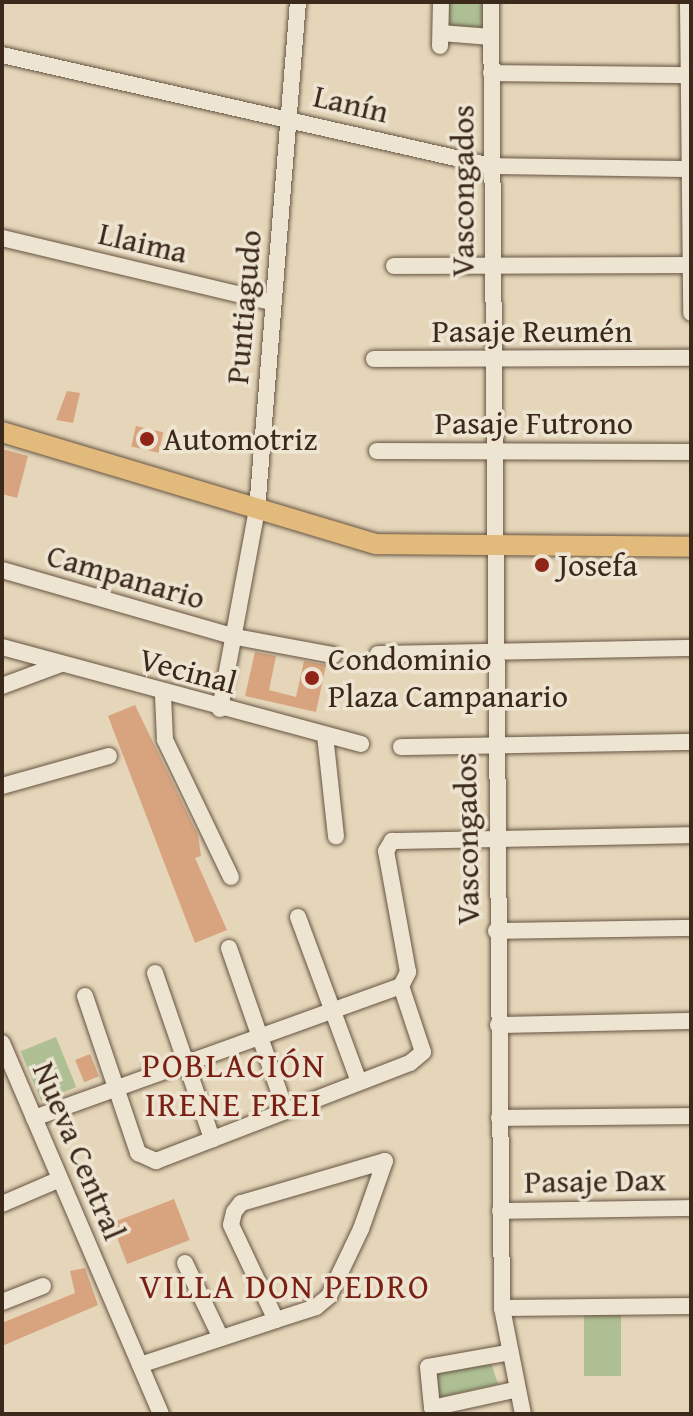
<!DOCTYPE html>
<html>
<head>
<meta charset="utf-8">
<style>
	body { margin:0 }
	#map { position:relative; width:693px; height:1416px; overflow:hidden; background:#e5d6b9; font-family:"Gentium Book Plus",serif }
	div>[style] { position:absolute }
	.green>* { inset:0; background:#aebf94; transform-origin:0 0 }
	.building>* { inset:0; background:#d7a47f; transform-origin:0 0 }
	.roads { filter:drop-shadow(0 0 2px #665442) drop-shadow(0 0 2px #665442) }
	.minor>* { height:16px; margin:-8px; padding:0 8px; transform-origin:8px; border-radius:8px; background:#eee4d2 }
	.major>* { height:20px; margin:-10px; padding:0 10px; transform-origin:10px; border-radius:10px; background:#e2bb7c }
	.dots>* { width:22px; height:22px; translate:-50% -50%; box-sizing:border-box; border:4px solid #eee4d2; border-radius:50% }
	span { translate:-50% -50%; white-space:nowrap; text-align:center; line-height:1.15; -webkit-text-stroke:7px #eee4d2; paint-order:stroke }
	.street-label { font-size:32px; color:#3b291b }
	.poi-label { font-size:32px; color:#3b291b }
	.left { translate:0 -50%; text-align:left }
	.neighbourhood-label { font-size:34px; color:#7a1f14; letter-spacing:2px }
	.frame { position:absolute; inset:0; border:4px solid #3b291b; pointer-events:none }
</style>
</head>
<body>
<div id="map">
	<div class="green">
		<i style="left:445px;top:2px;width:38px;height:25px"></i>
		<i style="left:56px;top:1037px;width:54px;height:38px;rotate:68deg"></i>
		<i style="left:621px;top:1314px;width:62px;height:37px;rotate:90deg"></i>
		<i style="clip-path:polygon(491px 1363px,498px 1384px,436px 1398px,430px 1370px)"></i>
	</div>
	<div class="building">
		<i style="clip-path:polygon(67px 391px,80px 393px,73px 423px,56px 420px)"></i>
		<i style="left:136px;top:426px;width:28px;height:21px;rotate:13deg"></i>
		<i style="clip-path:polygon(2px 449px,28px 456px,17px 498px,2px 494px)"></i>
		<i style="clip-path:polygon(255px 652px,276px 656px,269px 690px,296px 697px,304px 661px,326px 665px,316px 712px,245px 696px)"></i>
		<i style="clip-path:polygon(135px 705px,198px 835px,201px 856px,195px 858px,227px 930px,195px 943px,108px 716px)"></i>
		<i style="left:90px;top:1054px;width:24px;height:16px;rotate:68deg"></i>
		<i style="left:174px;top:1199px;width:44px;height:67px;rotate:69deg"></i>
		<i style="clip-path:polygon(85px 1268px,98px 1305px,2px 1346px,2px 1323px,75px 1293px,70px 1271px)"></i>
	</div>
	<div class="roads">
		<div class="minor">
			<i style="left:491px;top:2px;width:1306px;rotate:89.52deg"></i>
			<i style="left:502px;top:1308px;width:108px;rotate:78.8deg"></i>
			<i style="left:688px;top:2px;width:311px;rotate:89.4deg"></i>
			<i style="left:441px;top:33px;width:50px;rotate:4.6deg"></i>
			<i style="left:440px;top:46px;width:44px;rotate:-88.7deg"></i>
			<i style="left:2px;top:55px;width:501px;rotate:12.79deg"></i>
			<i style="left:491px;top:166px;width:200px;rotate:0.9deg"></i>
			<i style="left:491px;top:73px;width:200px;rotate:0.6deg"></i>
			<i style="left:2px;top:238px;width:277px;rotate:13.4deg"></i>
			<i style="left:394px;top:266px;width:297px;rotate:-0.2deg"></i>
			<i style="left:374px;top:359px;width:317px;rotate:-0.2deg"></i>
			<i style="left:377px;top:451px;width:314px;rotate:0.2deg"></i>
			<i style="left:2px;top:570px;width:243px;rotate:16deg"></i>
			<i style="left:236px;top:637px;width:99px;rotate:10.5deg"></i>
			<i style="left:2px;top:647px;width:372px;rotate:15.1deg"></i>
			<i style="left:378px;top:654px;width:313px;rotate:-1.1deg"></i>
			<i style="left:2px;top:686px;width:63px;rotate:-20.4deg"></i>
			<i style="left:163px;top:695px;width:45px;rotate:87.5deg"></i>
			<i style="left:165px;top:740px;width:152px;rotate:64.3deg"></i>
			<i style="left:220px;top:709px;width:202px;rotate:-79.5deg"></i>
			<i style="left:257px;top:510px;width:510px;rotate:-85.39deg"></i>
			<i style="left:325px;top:735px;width:102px;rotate:83.8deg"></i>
			<i style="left:401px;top:747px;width:290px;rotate:-1deg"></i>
			<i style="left:2px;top:786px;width:111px;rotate:-15.7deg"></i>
			<i style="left:298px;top:917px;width:176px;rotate:69.7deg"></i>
			<i style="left:496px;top:931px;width:195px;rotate:-0.9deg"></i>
			<i style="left:229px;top:948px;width:170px;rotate:70.8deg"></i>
			<i style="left:155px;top:973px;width:176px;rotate:71deg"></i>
			<i style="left:85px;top:996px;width:166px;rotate:71.3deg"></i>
			<i style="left:138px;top:1153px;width:20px;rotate:24deg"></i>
			<i style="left:156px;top:1161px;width:272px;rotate:-21.1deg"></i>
			<i style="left:410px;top:1063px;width:17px;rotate:-40deg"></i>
			<i style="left:423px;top:1052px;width:70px;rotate:-108.4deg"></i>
			<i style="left:401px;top:986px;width:16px;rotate:-63deg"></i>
			<i style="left:408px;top:972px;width:123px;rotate:-100.3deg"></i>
			<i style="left:386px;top:851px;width:12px;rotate:-59deg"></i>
			<i style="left:392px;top:841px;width:299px;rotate:-1.1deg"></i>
			<i style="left:498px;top:1025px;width:193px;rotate:-1.2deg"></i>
			<i style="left:2px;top:1043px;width:404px;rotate:66.8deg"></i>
			<i style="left:34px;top:1118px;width:390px;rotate:-19.8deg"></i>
			<i style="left:499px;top:1118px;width:192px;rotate:-0.6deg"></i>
			<i style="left:2px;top:1204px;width:63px;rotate:-23.3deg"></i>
			<i style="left:500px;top:1211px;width:191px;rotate:-0.9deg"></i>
			<i style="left:185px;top:1263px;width:83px;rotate:64.4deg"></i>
			<i style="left:2px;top:1302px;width:44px;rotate:-21.3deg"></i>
			<i style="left:502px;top:1308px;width:189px;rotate:-0.6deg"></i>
			<i style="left:506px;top:1353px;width:79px;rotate:169.8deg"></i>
			<i style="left:428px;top:1367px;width:41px;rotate:84.4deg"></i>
			<i style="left:432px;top:1408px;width:84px;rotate:-12.4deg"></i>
			<i style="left:140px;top:1365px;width:143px;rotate:-18.3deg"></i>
			<i style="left:276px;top:1320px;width:42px;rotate:-18deg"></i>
			<i style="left:316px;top:1307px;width:17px;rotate:-40deg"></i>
			<i style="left:329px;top:1296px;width:74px;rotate:-64.5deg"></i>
			<i style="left:361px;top:1229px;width:72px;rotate:-70.6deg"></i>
			<i style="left:385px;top:1161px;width:150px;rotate:163.7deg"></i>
			<i style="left:241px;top:1203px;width:11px;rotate:128deg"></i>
			<i style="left:234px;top:1212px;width:13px;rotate:103deg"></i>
			<i style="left:231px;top:1225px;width:105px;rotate:64.7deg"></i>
		</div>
		<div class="major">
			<i style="left:2px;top:432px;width:390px;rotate:16.7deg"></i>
			<i style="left:376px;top:544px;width:315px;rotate:0.5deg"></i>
		</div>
	</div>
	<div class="dots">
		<i style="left:147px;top:439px;background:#8f2418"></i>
		<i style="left:542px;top:565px;background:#8f2418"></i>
		<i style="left:312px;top:678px;background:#8f2418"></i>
	</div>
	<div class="street-label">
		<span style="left:351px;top:104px;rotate:13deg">Lanín</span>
		<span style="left:463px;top:191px;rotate:-90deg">Vascongados</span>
		<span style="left:143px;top:243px;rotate:13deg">Llaima</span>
		<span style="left:244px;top:307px;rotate:-85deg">Puntiagudo</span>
		<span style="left:532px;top:331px">Pasaje Reumén</span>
		<span style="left:534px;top:423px">Pasaje Futrono</span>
		<span style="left:126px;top:577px;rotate:16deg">Campanario</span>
		<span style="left:188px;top:671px;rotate:15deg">Vecinal</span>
		<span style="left:467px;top:839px;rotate:-91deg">Vascongados</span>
		<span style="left:79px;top:1151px;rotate:67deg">Nueva Central</span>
		<span style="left:595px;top:1181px;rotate:-1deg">Pasaje Dax</span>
	</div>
	<div class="poi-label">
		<span class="left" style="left:163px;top:439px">Automotriz</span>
		<span class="left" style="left:558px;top:565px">Josefa</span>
		<span class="left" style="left:328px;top:678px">Condominio<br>Plaza Campanario</span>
	</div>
	<div class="neighbourhood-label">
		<span style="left:234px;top:1084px">POBLACIÓN<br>IRENE FREI</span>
		<span style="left:285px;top:1286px">VILLA DON PEDRO</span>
	</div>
	<div class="frame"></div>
</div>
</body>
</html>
